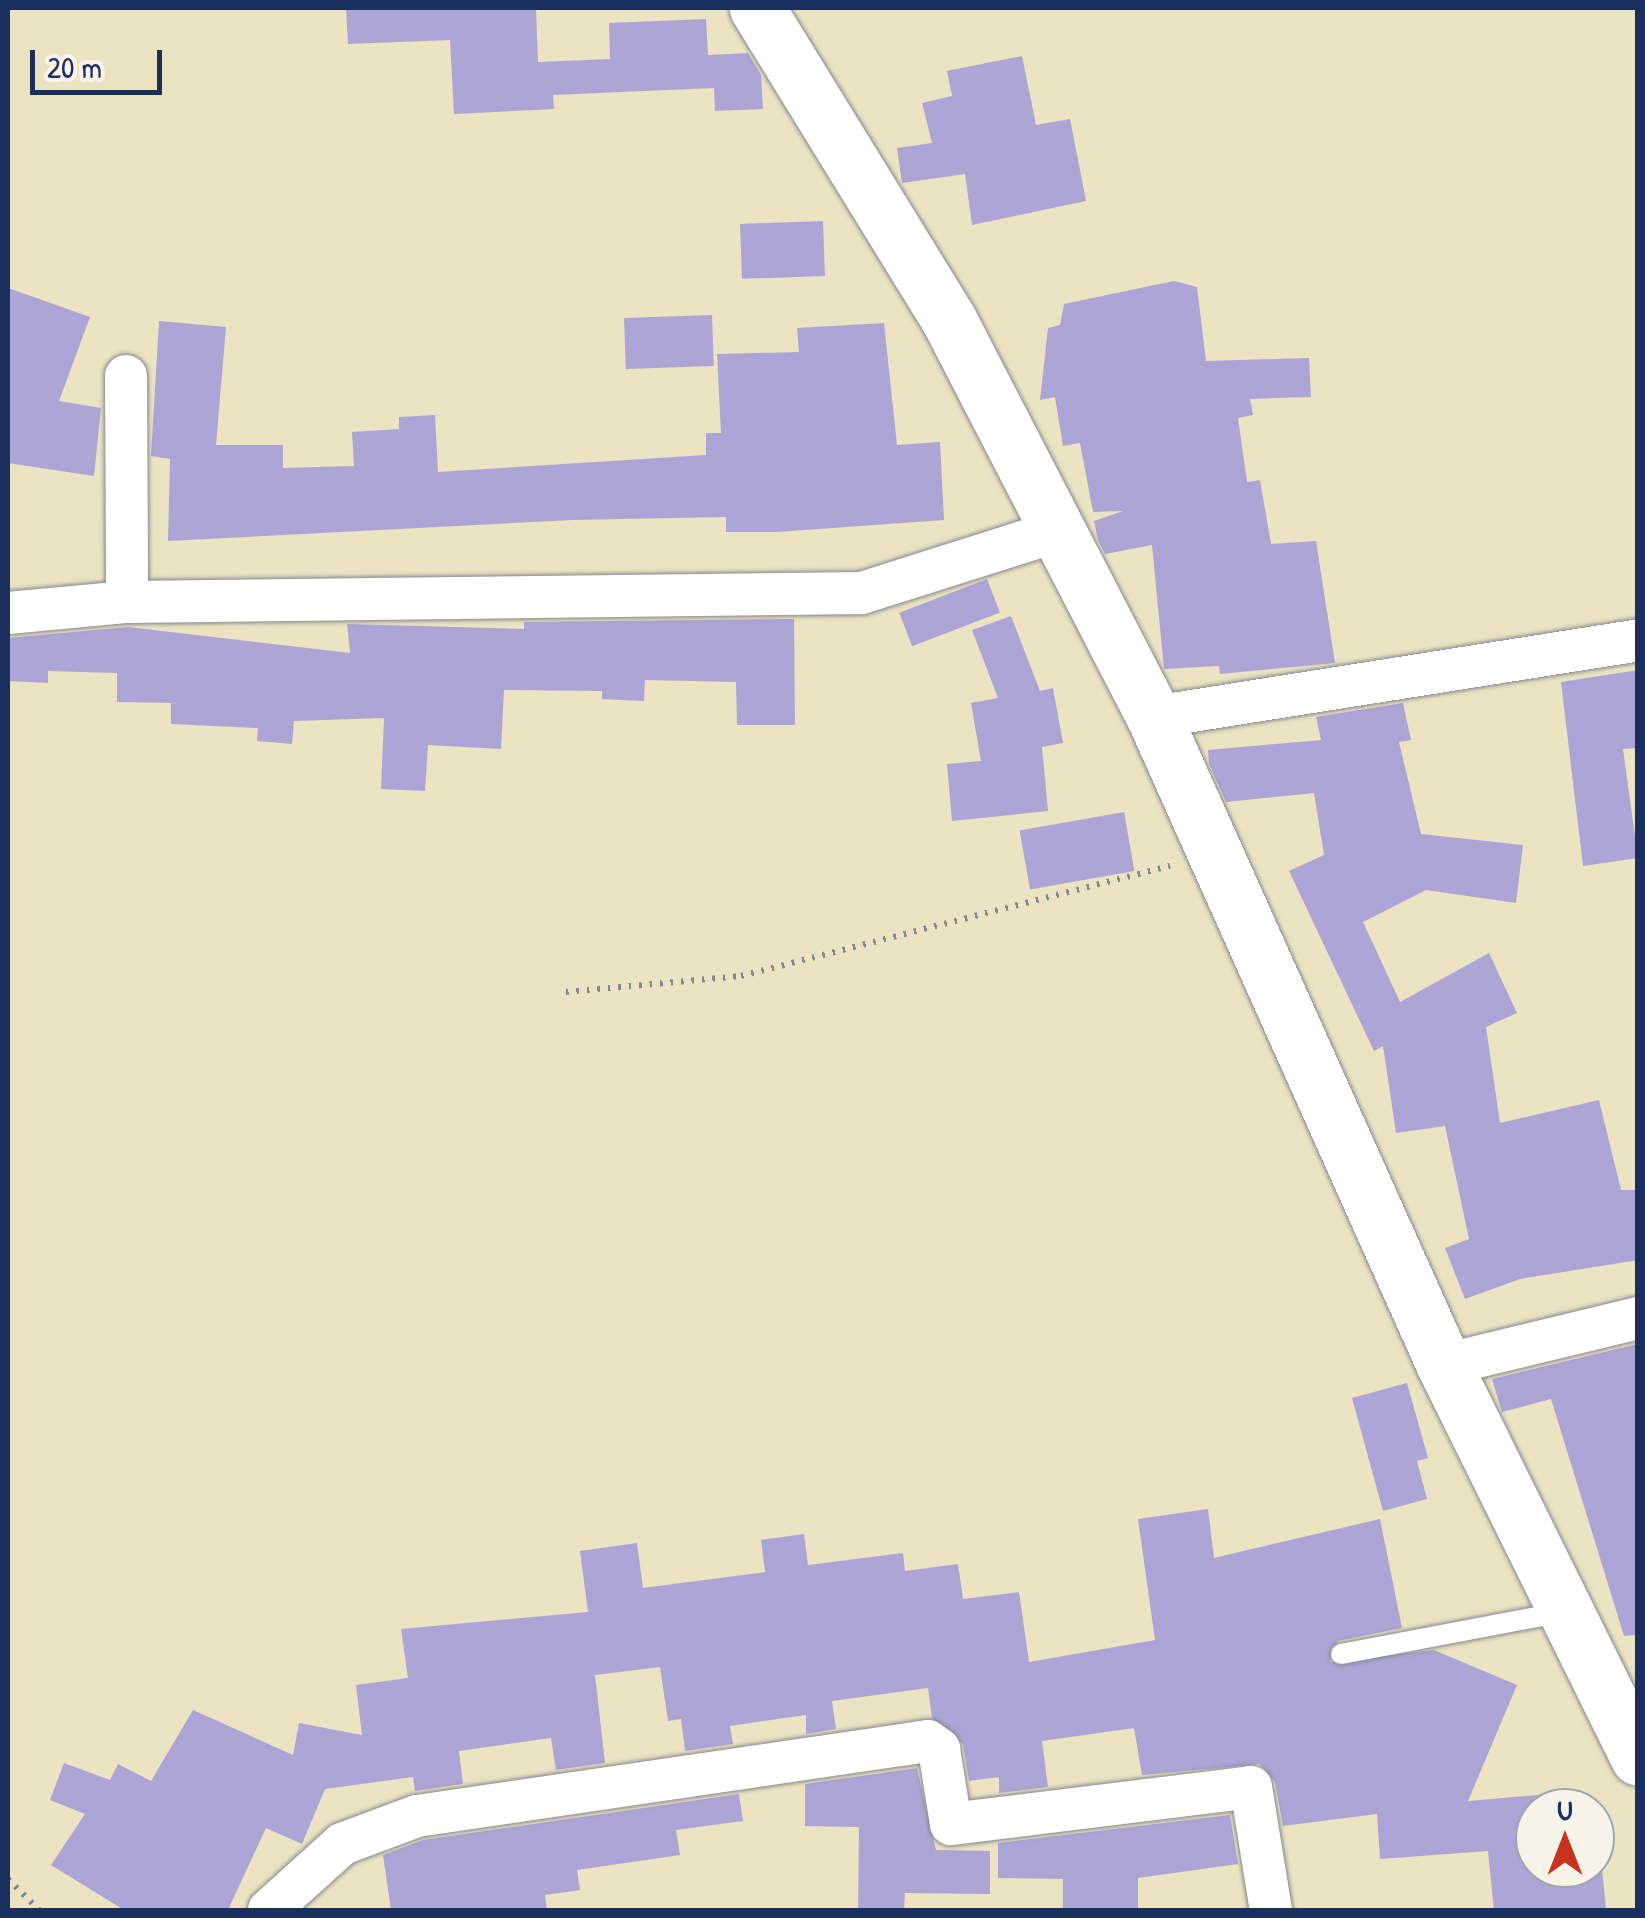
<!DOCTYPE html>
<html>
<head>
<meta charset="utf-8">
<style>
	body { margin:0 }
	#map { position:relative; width:1645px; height:1918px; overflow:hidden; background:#ebe3c2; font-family:"Patrick Hand",sans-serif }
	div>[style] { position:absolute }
	.building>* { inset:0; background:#aca5d5; transform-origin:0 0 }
	.path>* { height:6px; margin-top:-3px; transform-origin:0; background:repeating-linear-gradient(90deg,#838990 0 2.5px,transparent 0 10.5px) }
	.roads { filter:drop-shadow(0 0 2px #838990) drop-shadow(0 0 2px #838990) }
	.lane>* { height:20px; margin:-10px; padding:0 10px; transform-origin:10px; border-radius:10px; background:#fff }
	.street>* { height:42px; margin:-21px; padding:0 21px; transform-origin:21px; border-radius:21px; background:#fff }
	.primary>* { height:55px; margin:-27.5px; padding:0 27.5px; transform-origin:27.5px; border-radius:27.5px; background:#fff }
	span { translate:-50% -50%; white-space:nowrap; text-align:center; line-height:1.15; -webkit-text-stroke:9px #f7f3e8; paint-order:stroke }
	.frame { position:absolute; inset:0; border:10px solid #1b2f5e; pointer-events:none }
	.north { position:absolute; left:1515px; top:1788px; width:100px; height:100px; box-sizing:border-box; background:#f7f3e8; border:2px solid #9fa5b1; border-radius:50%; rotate:0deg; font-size:28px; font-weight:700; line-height:40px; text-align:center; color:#1b2f5e }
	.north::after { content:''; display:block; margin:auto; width:35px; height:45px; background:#c8321e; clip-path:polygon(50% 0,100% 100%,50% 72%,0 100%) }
	.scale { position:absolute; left:30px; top:50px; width:132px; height:45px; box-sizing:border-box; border:5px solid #1b2f5e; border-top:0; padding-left:12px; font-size:30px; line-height:35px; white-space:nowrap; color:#1b2f5e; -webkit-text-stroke:8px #f7f3e8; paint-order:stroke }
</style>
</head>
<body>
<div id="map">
	<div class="building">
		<i style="clip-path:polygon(346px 8px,536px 8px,538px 62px,610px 59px,609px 23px,706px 19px,708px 55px,748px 53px,761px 75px,763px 109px,715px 111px,714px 88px,553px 95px,554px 109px,454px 114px,450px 40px,348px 44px)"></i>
		<i style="clip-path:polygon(1022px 56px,1036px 125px,1070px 119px,1086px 201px,972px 225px,965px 174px,902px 183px,897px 148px,932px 143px,922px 103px,952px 96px,947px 71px)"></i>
		<i style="left:823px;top:221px;width:55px;height:83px;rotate:88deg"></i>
		<i style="clip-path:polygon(1174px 281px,1197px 287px,1206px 361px,1309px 358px,1311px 397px,1250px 399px,1253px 415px,1238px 418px,1247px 482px,1260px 480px,1271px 544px,1316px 541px,1335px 663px,1220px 674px,1219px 666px,1164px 669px,1152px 545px,1105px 554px,1098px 540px,1094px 521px,1123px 511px,1093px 512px,1080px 443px,1063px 446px,1055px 397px,1040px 400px,1048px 328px,1060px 325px,1064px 304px)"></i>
		<i style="clip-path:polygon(8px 288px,90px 317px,59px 401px,101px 408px,94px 476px,8px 463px)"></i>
		<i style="left:712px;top:315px;width:51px;height:88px;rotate:88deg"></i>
		<i style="clip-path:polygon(159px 321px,226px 327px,216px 445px,283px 445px,283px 468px,354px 466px,352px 432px,399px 429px,399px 417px,435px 415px,438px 472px,706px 455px,706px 433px,721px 433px,717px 354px,799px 352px,797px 328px,884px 323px,897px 445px,940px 442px,944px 520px,777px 532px,726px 532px,726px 517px,572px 520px,168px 541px,170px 459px,151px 456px)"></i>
		<i style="left:987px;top:579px;width:36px;height:94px;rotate:69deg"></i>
		<i style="clip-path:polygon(1011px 616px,1040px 691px,1053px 688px,1063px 743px,1042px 747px,1048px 811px,952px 821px,947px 764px,981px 761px,971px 703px,998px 698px,972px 630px)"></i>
		<i style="clip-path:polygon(794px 619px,795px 725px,737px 725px,736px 682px,645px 680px,644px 701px,602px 699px,602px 691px,504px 690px,501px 749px,428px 745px,425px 791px,381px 789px,384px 718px,294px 721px,292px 744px,257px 741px,258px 728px,171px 724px,171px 703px,117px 702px,117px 673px,48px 671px,48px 683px,8px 681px,8px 638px,128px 627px,350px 653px,347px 624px,524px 629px,524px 622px)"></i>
		<i style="clip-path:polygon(1638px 670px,1638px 748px,1623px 749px,1638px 858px,1583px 866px,1561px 682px)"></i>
		<i style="clip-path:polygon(1403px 703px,1411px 740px,1399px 742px,1421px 834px,1523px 845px,1516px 903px,1426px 890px,1363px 922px,1400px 1002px,1489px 953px,1517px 1013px,1486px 1027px,1500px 1123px,1599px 1100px,1621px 1190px,1638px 1190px,1638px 1260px,1520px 1279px,1465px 1299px,1445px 1248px,1469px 1239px,1445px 1126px,1396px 1133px,1383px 1046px,1374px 1051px,1289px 871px,1324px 855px,1314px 793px,1226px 802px,1209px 764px,1208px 750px,1321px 740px,1316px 717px)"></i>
		<i style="left:1124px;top:812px;width:60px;height:106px;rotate:80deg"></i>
		<i style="clip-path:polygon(1638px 1344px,1638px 1635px,1624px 1636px,1551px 1399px,1502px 1412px,1492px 1379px)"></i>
		<i style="clip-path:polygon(1407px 1383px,1428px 1458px,1417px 1461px,1427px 1499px,1383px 1511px,1352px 1398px)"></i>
		<i style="clip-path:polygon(1208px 1509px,1214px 1558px,1380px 1519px,1402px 1628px,1338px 1641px,1330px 1662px,1434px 1650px,1517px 1685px,1468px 1801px,1573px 1792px,1574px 1808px,1535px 1808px,1535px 1868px,1595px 1868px,1600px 1847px,1606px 1910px,1494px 1910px,1488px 1851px,1380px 1859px,1377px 1814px,1283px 1826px,1275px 1782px,1260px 1764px,1142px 1775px,1134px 1728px,1042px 1741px,1048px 1787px,999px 1793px,999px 1777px,969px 1781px,963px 1744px,932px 1718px,928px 1688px,832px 1701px,836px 1729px,806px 1734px,806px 1715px,730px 1726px,733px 1744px,685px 1751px,681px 1719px,668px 1721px,660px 1667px,595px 1675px,605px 1763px,556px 1770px,551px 1738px,459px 1751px,463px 1784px,415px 1791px,413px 1777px,325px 1789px,302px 1844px,266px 1828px,228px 1910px,124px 1910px,51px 1865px,85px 1814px,50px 1800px,64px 1763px,110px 1780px,118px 1764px,151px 1781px,193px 1710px,293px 1755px,299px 1723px,362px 1735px,356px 1685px,408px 1678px,401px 1629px,588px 1612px,580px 1551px,637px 1543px,643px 1588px,765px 1572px,761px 1540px,804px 1534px,808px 1565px,903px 1553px,905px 1571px,958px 1564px,963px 1599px,1019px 1592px,1029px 1662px,1155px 1640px,1138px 1519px)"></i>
		<i style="clip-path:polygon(917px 1768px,936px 1850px,990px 1851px,990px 1894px,905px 1893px,904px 1910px,858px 1910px,859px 1827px,805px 1826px,805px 1784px)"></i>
		<i style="clip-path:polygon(739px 1794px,743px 1821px,676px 1830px,680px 1855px,577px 1870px,580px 1890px,545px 1895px,547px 1910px,391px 1910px,383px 1855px,423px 1840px)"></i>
		<i style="clip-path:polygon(1230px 1815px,1238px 1864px,1138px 1878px,1138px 1910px,1063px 1910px,1063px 1879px,998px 1878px,998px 1843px)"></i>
	</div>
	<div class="path">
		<i style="left:566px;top:992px;width:176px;rotate:-5.2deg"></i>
		<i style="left:741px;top:976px;width:443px;rotate:-14.4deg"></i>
		<i style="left:8px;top:1879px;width:44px;rotate:45deg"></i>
	</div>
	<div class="roads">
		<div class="lane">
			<i style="left:1341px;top:1654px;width:226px;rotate:-10.7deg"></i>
		</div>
		<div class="street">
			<i style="left:126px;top:376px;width:226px;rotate:89.7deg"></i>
			<i style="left:8px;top:613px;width:120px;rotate:-5.3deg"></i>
			<i style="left:127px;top:602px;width:735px;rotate:-0.7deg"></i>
			<i style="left:862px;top:593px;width:201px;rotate:-17.6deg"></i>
			<i style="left:1154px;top:717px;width:490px;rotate:-9deg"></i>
			<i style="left:1444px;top:1365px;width:200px;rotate:-13.6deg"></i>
			<i style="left:269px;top:1910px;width:98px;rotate:-42.1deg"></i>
			<i style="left:342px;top:1844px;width:80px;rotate:-20.5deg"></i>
			<i style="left:417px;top:1816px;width:516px;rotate:-8.35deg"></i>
			<i style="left:928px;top:1741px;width:14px;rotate:36deg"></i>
			<i style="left:939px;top:1749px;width:76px;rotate:80.9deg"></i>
			<i style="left:951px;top:1824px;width:302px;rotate:-7deg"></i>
			<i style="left:1251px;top:1787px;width:125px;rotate:80.8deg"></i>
		</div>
		<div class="primary">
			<i style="left:757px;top:8px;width:366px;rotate:58.4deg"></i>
			<i style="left:949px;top:320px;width:447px;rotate:62.7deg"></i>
			<i style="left:1154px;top:717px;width:710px;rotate:65.89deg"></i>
			<i style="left:1444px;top:1365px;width:438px;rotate:63.7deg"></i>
		</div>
	</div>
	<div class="frame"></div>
	<div class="north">U</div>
	<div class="scale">20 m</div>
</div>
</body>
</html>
